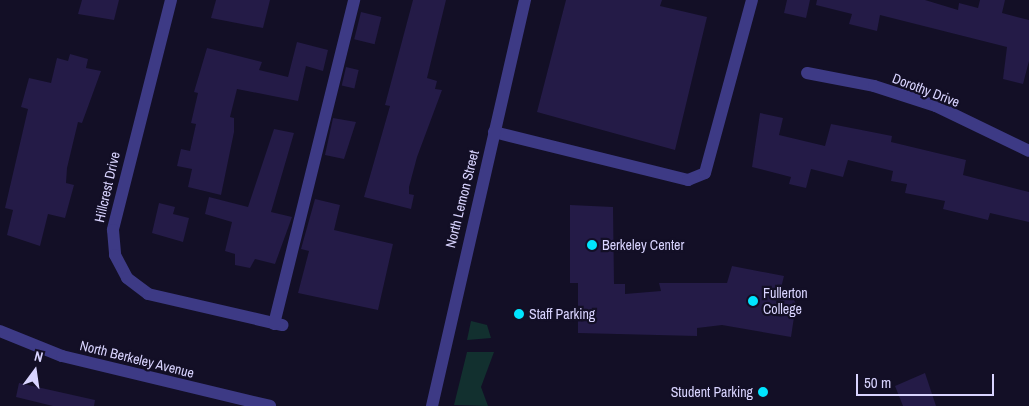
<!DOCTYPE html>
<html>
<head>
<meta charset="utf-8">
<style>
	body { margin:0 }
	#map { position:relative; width:1029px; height:406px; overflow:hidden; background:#130f26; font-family:"Archivo Narrow",sans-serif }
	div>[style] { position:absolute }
	.green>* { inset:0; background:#12302f }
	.building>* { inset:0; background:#241b47; transform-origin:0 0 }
	.minor>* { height:12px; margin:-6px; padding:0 6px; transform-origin:6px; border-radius:6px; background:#3d3a85 }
	.dots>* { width:14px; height:14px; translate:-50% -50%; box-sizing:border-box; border:2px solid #130f26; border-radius:50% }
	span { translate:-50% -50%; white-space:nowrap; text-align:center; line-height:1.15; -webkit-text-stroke:4.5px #130f26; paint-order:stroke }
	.street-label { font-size:14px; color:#d9d4ff }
	.poi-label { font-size:14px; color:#d9d4ff }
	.left { translate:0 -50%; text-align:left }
	.right { translate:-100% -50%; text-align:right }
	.north { position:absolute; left:10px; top:346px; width:50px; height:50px; -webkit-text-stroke:4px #130f26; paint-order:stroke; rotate:14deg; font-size:14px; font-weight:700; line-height:20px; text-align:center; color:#d9d4ff }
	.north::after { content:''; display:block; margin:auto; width:18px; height:22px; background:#d9d4ff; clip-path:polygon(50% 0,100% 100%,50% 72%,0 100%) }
	.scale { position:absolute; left:856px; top:374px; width:138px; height:22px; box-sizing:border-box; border:2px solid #d9d4ff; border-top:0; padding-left:6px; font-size:15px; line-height:18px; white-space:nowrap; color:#d9d4ff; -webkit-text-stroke:4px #130f26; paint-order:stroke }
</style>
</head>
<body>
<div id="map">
	<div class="green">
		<i style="clip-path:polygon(471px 321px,487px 325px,491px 338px,467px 340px)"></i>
		<i style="clip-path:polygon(467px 352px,494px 352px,481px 387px,488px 406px,454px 405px)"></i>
	</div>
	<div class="building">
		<i style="clip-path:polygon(82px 0,119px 0,114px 20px,78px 14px)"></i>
		<i style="clip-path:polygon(216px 0,270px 0,263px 28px,211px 18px)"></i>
		<i style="clip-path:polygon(413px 0,446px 0,427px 78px,437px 81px,435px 89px,442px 90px,417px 157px,409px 187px,409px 194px,414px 195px,411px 209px,364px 197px,390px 106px,385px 105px)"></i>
		<i style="clip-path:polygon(566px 0,662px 0,660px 6px,707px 17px,675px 150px,537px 112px)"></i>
		<i style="clip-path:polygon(787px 0,810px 0,806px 18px,784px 13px)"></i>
		<i style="clip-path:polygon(817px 0,925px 0,958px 10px,959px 3px,978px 8px,980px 0,1005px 0,1002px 13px,1029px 20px,1029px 61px,1023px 84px,1003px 79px,1007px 47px,880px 15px,877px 31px,849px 24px,852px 14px,816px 5px)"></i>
		<i style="left:361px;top:12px;width:21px;height:28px;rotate:14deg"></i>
		<i style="clip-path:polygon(297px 42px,328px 50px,323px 71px,306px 66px,298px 101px,237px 89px,230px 117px,234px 118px,234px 132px,221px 195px,188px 187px,192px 169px,177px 166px,181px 149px,190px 151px,196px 124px,191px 123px,198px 93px,194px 92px,207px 48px,262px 62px,259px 70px,288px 77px)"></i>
		<i style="clip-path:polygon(70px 54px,88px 59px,86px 68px,101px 71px,82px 123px,78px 122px,67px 168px,66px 183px,74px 185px,65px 218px,48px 214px,40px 246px,7px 235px,13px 210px,5px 208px,28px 109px,21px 107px,29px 78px,51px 83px,57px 58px,68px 61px)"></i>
		<i style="left:346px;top:67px;width:13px;height:19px;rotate:13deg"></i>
		<i style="clip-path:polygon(760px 113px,783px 118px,779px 135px,825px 146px,831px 124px,892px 136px,891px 142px,966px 160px,963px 175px,1029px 192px,1029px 222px,990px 213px,988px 220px,943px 209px,945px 201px,905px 193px,907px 184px,891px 181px,893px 171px,848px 160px,843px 177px,811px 169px,806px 188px,789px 184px,791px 177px,752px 167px)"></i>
		<i style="clip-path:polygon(333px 118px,356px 122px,344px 159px,325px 155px)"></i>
		<i style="clip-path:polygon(274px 129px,294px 133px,271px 212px,292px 217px,275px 264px,255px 259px,250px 268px,235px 265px,235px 254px,225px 251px,232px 222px,205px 214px,209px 197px,248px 207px)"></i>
		<i style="clip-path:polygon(315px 199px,340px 205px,334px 230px,393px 244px,378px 310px,298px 293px,309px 251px,301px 249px)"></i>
		<i style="clip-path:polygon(159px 203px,175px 207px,173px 214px,189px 218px,183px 242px,152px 233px)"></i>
		<i style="clip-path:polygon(570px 205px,613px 207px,614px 284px,625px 284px,625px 294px,661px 291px,659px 283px,727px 283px,732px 266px,784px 276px,780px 292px,792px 296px,796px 304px,791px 337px,722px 325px,697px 328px,697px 336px,578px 333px,578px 283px,570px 283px)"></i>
		<i style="clip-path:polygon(925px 373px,936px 406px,903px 406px,895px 386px)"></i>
		<i style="clip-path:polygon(19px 383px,95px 400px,94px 406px,53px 406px,16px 397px)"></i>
	</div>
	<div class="minor">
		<i style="left:171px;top:0;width:237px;rotate:104.2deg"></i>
		<i style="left:113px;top:230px;width:25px;rotate:85deg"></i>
		<i style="left:115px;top:255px;width:26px;rotate:62deg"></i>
		<i style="left:127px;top:278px;width:26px;rotate:37deg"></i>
		<i style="left:148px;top:294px;width:138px;rotate:13deg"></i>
		<i style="left:807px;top:73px;width:68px;rotate:11deg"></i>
		<i style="left:874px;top:86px;width:65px;rotate:17.9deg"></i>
		<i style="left:936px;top:106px;width:103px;rotate:25.8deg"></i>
		<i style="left:494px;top:132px;width:200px;rotate:13.9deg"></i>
		<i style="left:688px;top:180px;width:18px;rotate:-22deg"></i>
		<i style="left:705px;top:173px;width:179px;rotate:-74.8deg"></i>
		<i style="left:274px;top:324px;width:334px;rotate:-76.1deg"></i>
		<i style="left:0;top:331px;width:67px;rotate:22deg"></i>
		<i style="left:62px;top:356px;width:214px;rotate:13.5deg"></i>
		<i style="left:432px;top:406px;width:417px;rotate:-77.1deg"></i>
	</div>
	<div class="dots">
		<i style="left:592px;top:245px;background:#00e5ff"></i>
		<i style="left:753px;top:301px;background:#00e5ff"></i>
		<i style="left:519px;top:314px;background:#00e5ff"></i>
		<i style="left:763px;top:392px;background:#00e5ff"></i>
	</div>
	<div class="street-label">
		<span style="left:926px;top:90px;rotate:21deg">Dorothy Drive</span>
		<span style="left:107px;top:187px;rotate:-77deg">Hillcrest Drive</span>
		<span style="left:462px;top:199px;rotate:-76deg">North Lemon Street</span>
		<span style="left:137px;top:359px;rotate:14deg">North Berkeley Avenue</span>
	</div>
	<div class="poi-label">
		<span class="left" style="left:602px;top:245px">Berkeley Center</span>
		<span class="left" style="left:763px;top:301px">Fullerton<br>College</span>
		<span class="left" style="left:529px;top:314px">Staff Parking</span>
		<span class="right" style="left:753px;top:392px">Student Parking</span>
	</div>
	<div class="north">N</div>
	<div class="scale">50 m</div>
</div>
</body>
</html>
